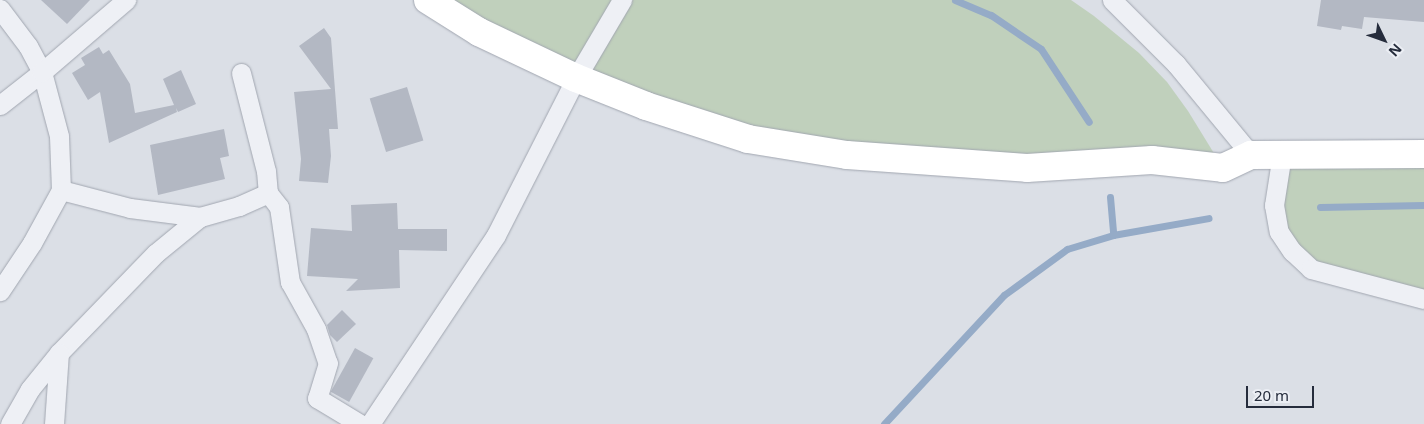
<!DOCTYPE html>
<html>
<head>
<meta charset="utf-8">
<style>
	body { margin:0 }
	#map { position:relative; width:1424px; height:424px; overflow:hidden; background:#dbdfe6; font-family:"Noto Sans",sans-serif }
	div>[style] { position:absolute }
	.green>* { inset:0; background:#c0d0bc }
	.stream>* { height:7px; margin:-3.5px; padding:0 3.5px; transform-origin:3.5px; border-radius:3.5px; background:#95abc7 }
	.building>* { inset:0; background:#b3b8c3; transform-origin:0 0 }
	.roads { filter:drop-shadow(0 0 1px #a1a6b0) drop-shadow(0 0 1px #a1a6b0) }
	.minor>* { height:19px; margin:-9.5px; padding:0 9.5px; transform-origin:9.5px; border-radius:9.5px; background:#eef0f5 }
	.trunk>* { height:28px; margin:-14px; padding:0 14px; transform-origin:14px; border-radius:14px; background:#fff }
	span { translate:-50% -50%; white-space:nowrap; text-align:center; line-height:1.15; -webkit-text-stroke:4px #ebeef4; paint-order:stroke }
	.north { position:absolute; left:1359px; top:15px; width:50px; height:50px; -webkit-text-stroke:4px #ebeef4; paint-order:stroke; rotate:132deg; font-size:14px; font-weight:700; line-height:20px; text-align:center; color:#252c3c }
	.north::after { content:''; display:block; margin:auto; width:18px; height:22px; background:#252c3c; clip-path:polygon(50% 0,100% 100%,50% 72%,0 100%) }
	.scale { position:absolute; left:1246px; top:386px; width:68px; height:22px; box-sizing:border-box; border:2px solid #252c3c; border-top:0; padding-left:6px; font-size:15px; line-height:18px; white-space:nowrap; color:#252c3c; -webkit-text-stroke:4px #ebeef4; paint-order:stroke }
</style>
</head>
<body>
<div id="map">
	<div class="green">
		<i style="clip-path:polygon(428px 0,1071px 0,1094px 16px,1139px 53px,1167px 82px,1188px 111px,1223px 168px,1027px 168px,748px 139px)"></i>
		<i style="clip-path:polygon(1282px 154px,1424px 154px,1424px 299px,1311px 269px,1279px 232px)"></i>
	</div>
	<div class="stream">
		<i style="left:955px;top:0;width:39px;rotate:23deg"></i>
		<i style="left:991px;top:15px;width:60px;rotate:34.2deg"></i>
		<i style="left:1041px;top:49px;width:87px;rotate:56.7deg"></i>
		<i style="left:1110px;top:197px;width:38px;rotate:85deg"></i>
		<i style="left:1320px;top:207px;width:104px;rotate:-1.1deg"></i>
		<i style="left:884px;top:424px;width:176px;rotate:-47.1deg"></i>
		<i style="left:1004px;top:295px;width:78px;rotate:-36.1deg"></i>
		<i style="left:1067px;top:249px;width:48px;rotate:-16.9deg"></i>
		<i style="left:1113px;top:235px;width:97px;rotate:-10deg"></i>
	</div>
	<div class="building">
		<i style="clip-path:polygon(41px 0,90px 0,67px 24px)"></i>
		<i style="clip-path:polygon(1321px 0,1424px 0,1424px 22px,1364px 17px,1362px 29px,1342px 26px,1341px 30px,1317px 26px)"></i>
		<i style="clip-path:polygon(324px 28px,331px 38px,338px 129px,329px 129px,331px 156px,328px 183px,299px 181px,301px 159px,294px 92px,331px 89px,299px 46px)"></i>
		<i style="clip-path:polygon(99px 47px,103px 54px,109px 50px,130px 84px,135px 113px,174px 105px,163px 79px,181px 70px,196px 104px,178px 112px,176px 108px,177px 112px,109px 143px,100px 92px,88px 100px,72px 73px,85px 65px,81px 58px)"></i>
		<i style="left:407px;top:87px;width:56px;height:39px;rotate:73deg"></i>
		<i style="clip-path:polygon(224px 129px,229px 156px,220px 158px,225px 179px,158px 195px,150px 145px)"></i>
		<i style="clip-path:polygon(397px 203px,398px 229px,447px 229px,447px 251px,399px 250px,400px 288px,346px 291px,358px 279px,307px 276px,311px 228px,352px 231px,351px 205px)"></i>
		<i style="clip-path:polygon(342px 310px,356px 324px,337px 342px,330px 335px,327px 325px)"></i>
		<i style="left:355px;top:348px;width:21px;height:50px;rotate:29deg"></i>
	</div>
	<div class="roads">
		<div class="minor">
			<i style="left:1112px;top:0;width:91px;rotate:45deg"></i>
			<i style="left:1176px;top:64px;width:118px;rotate:50.5deg"></i>
			<i style="left:0;top:9px;width:46px;rotate:52.9deg"></i>
			<i style="left:28px;top:46px;width:30px;rotate:62deg"></i>
			<i style="left:42px;top:72px;width:66px;rotate:75.1deg"></i>
			<i style="left:59px;top:136px;width:54px;rotate:87.9deg"></i>
			<i style="left:61px;top:190px;width:60px;rotate:118.7deg"></i>
			<i style="left:32px;top:243px;width:58px;rotate:123.7deg"></i>
			<i style="left:241px;top:73px;width:101px;rotate:75.7deg"></i>
			<i style="left:266px;top:171px;width:22px;rotate:85deg"></i>
			<i style="left:268px;top:193px;width:18px;rotate:52deg"></i>
			<i style="left:279px;top:207px;width:76px;rotate:81.7deg"></i>
			<i style="left:290px;top:282px;width:54px;rotate:61deg"></i>
			<i style="left:316px;top:329px;width:36px;rotate:71deg"></i>
			<i style="left:328px;top:363px;width:37px;rotate:107deg"></i>
			<i style="left:317px;top:398px;width:50px;rotate:31.2deg"></i>
			<i style="left:0;top:105px;width:53px;rotate:-38.2deg"></i>
			<i style="left:42px;top:72px;width:111px;rotate:-40.6deg"></i>
			<i style="left:1282px;top:154px;width:52px;rotate:98.9deg"></i>
			<i style="left:1274px;top:205px;width:27px;rotate:80deg"></i>
			<i style="left:1279px;top:232px;width:23px;rotate:56deg"></i>
			<i style="left:1292px;top:251px;width:26px;rotate:43deg"></i>
			<i style="left:1311px;top:269px;width:117px;rotate:14.9deg"></i>
			<i style="left:61px;top:190px;width:71px;rotate:14.6deg"></i>
			<i style="left:130px;top:208px;width:71px;rotate:7.3deg"></i>
			<i style="left:10px;top:424px;width:40px;rotate:-60.3deg"></i>
			<i style="left:30px;top:389px;width:46px;rotate:-51.1deg"></i>
			<i style="left:59px;top:353px;width:139px;rotate:-45.9deg"></i>
			<i style="left:156px;top:253px;width:57px;rotate:-39.3deg"></i>
			<i style="left:200px;top:217px;width:41px;rotate:-15.8deg"></i>
			<i style="left:239px;top:206px;width:32px;rotate:-24deg"></i>
			<i style="left:54px;top:424px;width:71px;rotate:-86deg"></i>
			<i style="left:370px;top:424px;width:227px;rotate:-56.3deg"></i>
			<i style="left:496px;top:235px;width:176px;rotate:-63deg"></i>
			<i style="left:576px;top:78px;width:91px;rotate:-59.5deg"></i>
		</div>
		<div class="trunk">
			<i style="left:428px;top:0;width:60px;rotate:32.1deg"></i>
			<i style="left:479px;top:32px;width:107px;rotate:25.4deg"></i>
			<i style="left:576px;top:78px;width:75px;rotate:21.8deg"></i>
			<i style="left:646px;top:106px;width:107px;rotate:17.9deg"></i>
			<i style="left:748px;top:139px;width:100px;rotate:9.2deg"></i>
			<i style="left:847px;top:155px;width:180px;rotate:4.1deg"></i>
			<i style="left:1027px;top:168px;width:125px;rotate:-3.7deg"></i>
			<i style="left:1152px;top:160px;width:71px;rotate:6.4deg"></i>
			<i style="left:1223px;top:168px;width:31px;rotate:-25deg"></i>
			<i style="left:1251px;top:155px;width:173px;rotate:-0.3deg"></i>
		</div>
	</div>
	<div class="north">N</div>
	<div class="scale">20 m</div>
</div>
</body>
</html>
